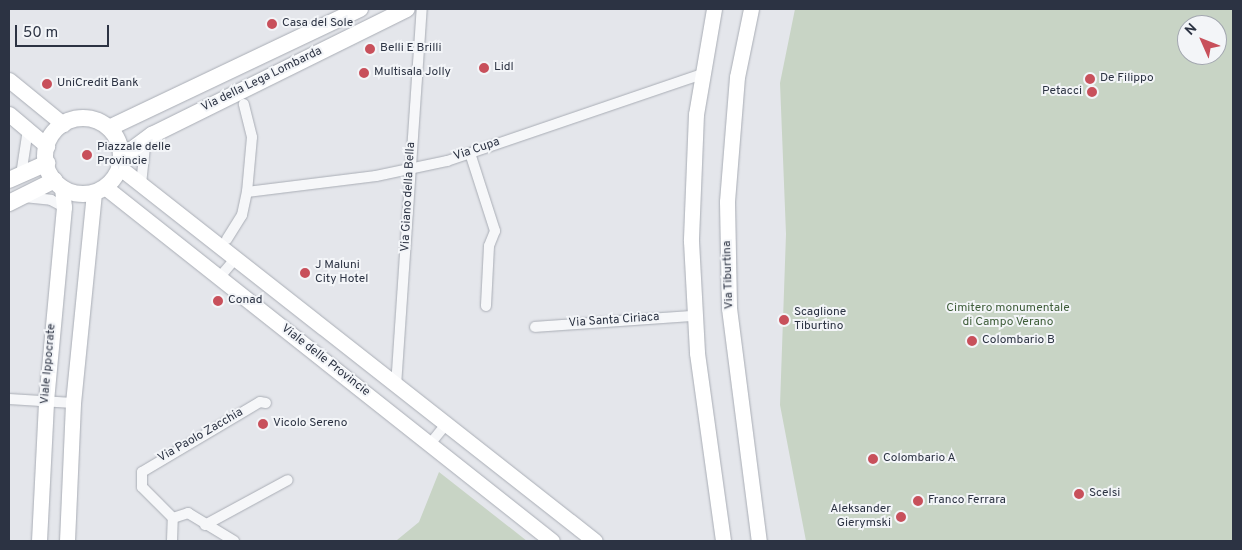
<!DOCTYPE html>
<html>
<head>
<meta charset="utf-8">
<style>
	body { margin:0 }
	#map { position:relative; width:1242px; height:550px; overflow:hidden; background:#e4e6eb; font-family:Overpass,sans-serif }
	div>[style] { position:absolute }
	.green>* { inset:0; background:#c8d4c5 }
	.roads { filter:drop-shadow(0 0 1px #a9adb5) drop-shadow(0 0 1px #a9adb5) }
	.street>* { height:10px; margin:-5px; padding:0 5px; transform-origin:5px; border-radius:5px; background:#f6f7f9 }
	.secondary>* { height:15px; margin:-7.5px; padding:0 7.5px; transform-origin:7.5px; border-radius:7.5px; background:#fff }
	.primary>* { height:16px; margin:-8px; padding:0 8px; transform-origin:8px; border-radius:8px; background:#fff }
	.primary>.ring { margin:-8px; padding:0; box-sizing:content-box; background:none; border:16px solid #fff; border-radius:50% }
	.dots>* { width:14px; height:14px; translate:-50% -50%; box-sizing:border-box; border:2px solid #f3f5f8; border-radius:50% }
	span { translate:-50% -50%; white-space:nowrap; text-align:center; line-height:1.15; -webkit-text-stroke:4px #f3f5f8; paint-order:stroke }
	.poi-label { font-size:12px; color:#2c3343 }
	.left { translate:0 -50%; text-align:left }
	.right { translate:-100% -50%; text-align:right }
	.street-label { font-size:12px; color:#2c3343 }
	.park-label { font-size:12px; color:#3f5e3a }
	.frame { position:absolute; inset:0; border:10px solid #2c3343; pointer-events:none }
	.north { position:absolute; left:1177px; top:15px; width:50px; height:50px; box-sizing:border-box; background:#f3f5f8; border:1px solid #a3a7b0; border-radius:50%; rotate:314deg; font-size:14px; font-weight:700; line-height:20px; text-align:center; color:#2c3343 }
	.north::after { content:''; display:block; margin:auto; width:18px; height:22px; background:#c8505b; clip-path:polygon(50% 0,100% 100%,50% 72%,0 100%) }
	.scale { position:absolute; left:15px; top:25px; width:94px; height:22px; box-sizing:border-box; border:2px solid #2c3343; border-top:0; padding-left:6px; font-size:15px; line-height:18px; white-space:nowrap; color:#2c3343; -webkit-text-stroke:4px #f3f5f8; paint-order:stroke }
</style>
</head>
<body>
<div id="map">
	<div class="green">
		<i style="clip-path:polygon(evenodd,795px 9px,1233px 9px,1233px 541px,806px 541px,780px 405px,786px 234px,780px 83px,795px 9px,1187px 25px,1217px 25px,1217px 55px,1187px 55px,1187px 25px)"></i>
		<i style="clip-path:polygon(439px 472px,527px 541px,385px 541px,397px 540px,419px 522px)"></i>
	</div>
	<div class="roads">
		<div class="street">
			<i style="left:470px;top:153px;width:82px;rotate:72.2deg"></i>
			<i style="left:495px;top:231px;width:16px;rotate:112deg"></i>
			<i style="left:489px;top:246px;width:60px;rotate:92.9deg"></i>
			<i style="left:21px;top:175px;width:47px;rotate:-81.3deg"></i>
			<i style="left:141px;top:184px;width:46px;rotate:-83.8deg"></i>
			<i style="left:247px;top:192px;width:130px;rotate:-7.1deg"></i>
			<i style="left:376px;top:176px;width:73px;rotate:-11.9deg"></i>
			<i style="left:447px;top:161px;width:267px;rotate:-18.8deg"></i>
			<i style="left:24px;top:197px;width:27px;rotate:6deg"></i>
			<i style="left:51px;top:200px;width:15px;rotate:28deg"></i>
			<i style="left:227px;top:239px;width:28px;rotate:-58deg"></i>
			<i style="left:242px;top:215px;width:24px;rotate:-78deg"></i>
			<i style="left:247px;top:192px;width:55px;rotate:-84.8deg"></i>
			<i style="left:252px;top:137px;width:34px;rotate:-104deg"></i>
			<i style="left:219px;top:278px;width:25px;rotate:-50deg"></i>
			<i style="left:535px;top:327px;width:159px;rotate:-4deg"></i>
			<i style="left:396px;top:386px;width:378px;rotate:-86.1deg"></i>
			<i style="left:9px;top:399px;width:64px;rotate:3.6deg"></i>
			<i style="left:430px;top:444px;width:26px;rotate:-51deg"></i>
			<i style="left:173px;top:518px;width:16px;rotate:-18deg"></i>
			<i style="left:188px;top:513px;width:54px;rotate:31.3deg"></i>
			<i style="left:205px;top:525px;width:94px;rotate:-28.5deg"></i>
			<i style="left:172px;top:541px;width:23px;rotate:-88deg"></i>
			<i style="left:173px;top:518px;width:44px;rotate:-135deg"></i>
			<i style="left:142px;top:487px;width:15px;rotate:-90deg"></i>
			<i style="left:142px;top:472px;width:137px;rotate:-30.7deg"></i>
			<i style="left:260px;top:402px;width:6px;rotate:9deg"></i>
		</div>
		<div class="secondary">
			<i style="left:714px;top:9px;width:107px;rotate:99.7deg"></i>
			<i style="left:696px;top:114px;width:127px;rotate:92.3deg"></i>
			<i style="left:691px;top:241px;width:112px;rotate:86.9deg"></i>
			<i style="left:697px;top:353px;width:190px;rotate:82.1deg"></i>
			<i style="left:751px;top:9px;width:69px;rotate:101.6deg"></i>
			<i style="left:737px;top:77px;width:125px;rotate:94.6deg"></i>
			<i style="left:727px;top:202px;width:106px;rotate:88.9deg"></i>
			<i style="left:729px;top:308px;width:235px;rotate:82.7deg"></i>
			<i style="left:9px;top:80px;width:70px;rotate:39.2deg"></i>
			<i style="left:9px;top:114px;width:50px;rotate:40.1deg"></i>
			<i style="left:119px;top:167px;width:605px;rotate:38.16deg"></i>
			<i style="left:105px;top:187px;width:570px;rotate:38.38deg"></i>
			<i style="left:39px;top:541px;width:140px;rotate:-87.1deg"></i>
			<i style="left:46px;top:401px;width:195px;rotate:-84.7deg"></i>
			<i style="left:64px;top:207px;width:20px;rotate:-96deg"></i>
			<i style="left:67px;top:541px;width:138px;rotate:-87.5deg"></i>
			<i style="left:73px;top:403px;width:212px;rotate:-84.3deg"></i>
		</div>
		<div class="primary">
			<i class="ring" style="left:45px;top:118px;width:60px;height:60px"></i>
			<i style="left:109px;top:128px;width:278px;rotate:-25.4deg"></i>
			<i style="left:121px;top:158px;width:39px;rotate:-37deg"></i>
			<i style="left:152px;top:135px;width:284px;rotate:-26.3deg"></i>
			<i style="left:9px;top:180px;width:42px;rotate:-24.1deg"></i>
			<i style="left:9px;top:203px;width:51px;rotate:-26.6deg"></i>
		</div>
	</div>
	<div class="dots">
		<i style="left:272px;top:24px;background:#c8505b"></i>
		<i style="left:370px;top:49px;background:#c8505b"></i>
		<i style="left:484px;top:68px;background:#c8505b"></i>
		<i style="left:364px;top:73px;background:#c8505b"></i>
		<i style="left:1090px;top:79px;background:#c8505b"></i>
		<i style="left:47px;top:84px;background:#c8505b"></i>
		<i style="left:1092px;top:92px;background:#c8505b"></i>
		<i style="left:87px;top:155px;background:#c8505b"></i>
		<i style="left:305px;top:273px;background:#c8505b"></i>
		<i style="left:218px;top:301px;background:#c8505b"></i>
		<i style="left:784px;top:320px;background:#c8505b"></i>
		<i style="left:972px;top:341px;background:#c8505b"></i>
		<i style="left:263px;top:424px;background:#c8505b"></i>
		<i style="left:873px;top:459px;background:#c8505b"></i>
		<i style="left:1079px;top:494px;background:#c8505b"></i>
		<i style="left:918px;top:501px;background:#c8505b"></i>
		<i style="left:901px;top:517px;background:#c8505b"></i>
	</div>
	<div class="poi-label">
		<span class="left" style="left:282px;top:24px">Casa del Sole</span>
		<span class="left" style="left:380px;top:49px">Belli E Brilli</span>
		<span class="left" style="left:494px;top:68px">Lidl</span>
		<span class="left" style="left:374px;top:73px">Multisala Jolly</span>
		<span class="left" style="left:1100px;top:79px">De Filippo</span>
		<span class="left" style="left:57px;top:84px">UniCredit Bank</span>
		<span class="right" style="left:1082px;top:92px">Petacci</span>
		<span class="left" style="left:97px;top:155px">Piazzale delle<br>Provincie</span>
		<span class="left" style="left:315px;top:273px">J Maluni<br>City Hotel</span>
		<span class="left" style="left:228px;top:301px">Conad</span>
		<span class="left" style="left:794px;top:320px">Scaglione<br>Tiburtino</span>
		<span class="left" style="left:982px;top:341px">Colombario B</span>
		<span class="left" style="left:273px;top:424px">Vicolo Sereno</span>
		<span class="left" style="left:883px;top:459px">Colombario A</span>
		<span class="left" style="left:1089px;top:494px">Scelsi</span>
		<span class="left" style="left:928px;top:501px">Franco Ferrara</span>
		<span class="right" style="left:891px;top:517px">Aleksander<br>Gierymski</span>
	</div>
	<div class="street-label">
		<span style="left:262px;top:80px;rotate:-26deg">Via della Lega Lombarda</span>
		<span style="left:477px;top:150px;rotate:-19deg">Via Cupa</span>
		<span style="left:409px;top:197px;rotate:-87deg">Via Giano della Bella</span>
		<span style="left:729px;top:275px;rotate:-92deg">Via Tiburtina</span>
		<span style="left:614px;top:321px;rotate:-4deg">Via Santa Ciriaca</span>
		<span style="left:325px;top:361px;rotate:38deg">Viale delle Provincie</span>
		<span style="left:49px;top:364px;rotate:-85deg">Viale Ippocrate</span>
		<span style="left:201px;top:436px;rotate:-30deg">Via Paolo Zacchia</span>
	</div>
	<div class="park-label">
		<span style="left:1008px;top:316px">Cimitero monumentale<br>di Campo Verano</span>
	</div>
	<div class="frame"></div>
	<div class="north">N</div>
	<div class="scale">50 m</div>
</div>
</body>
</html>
